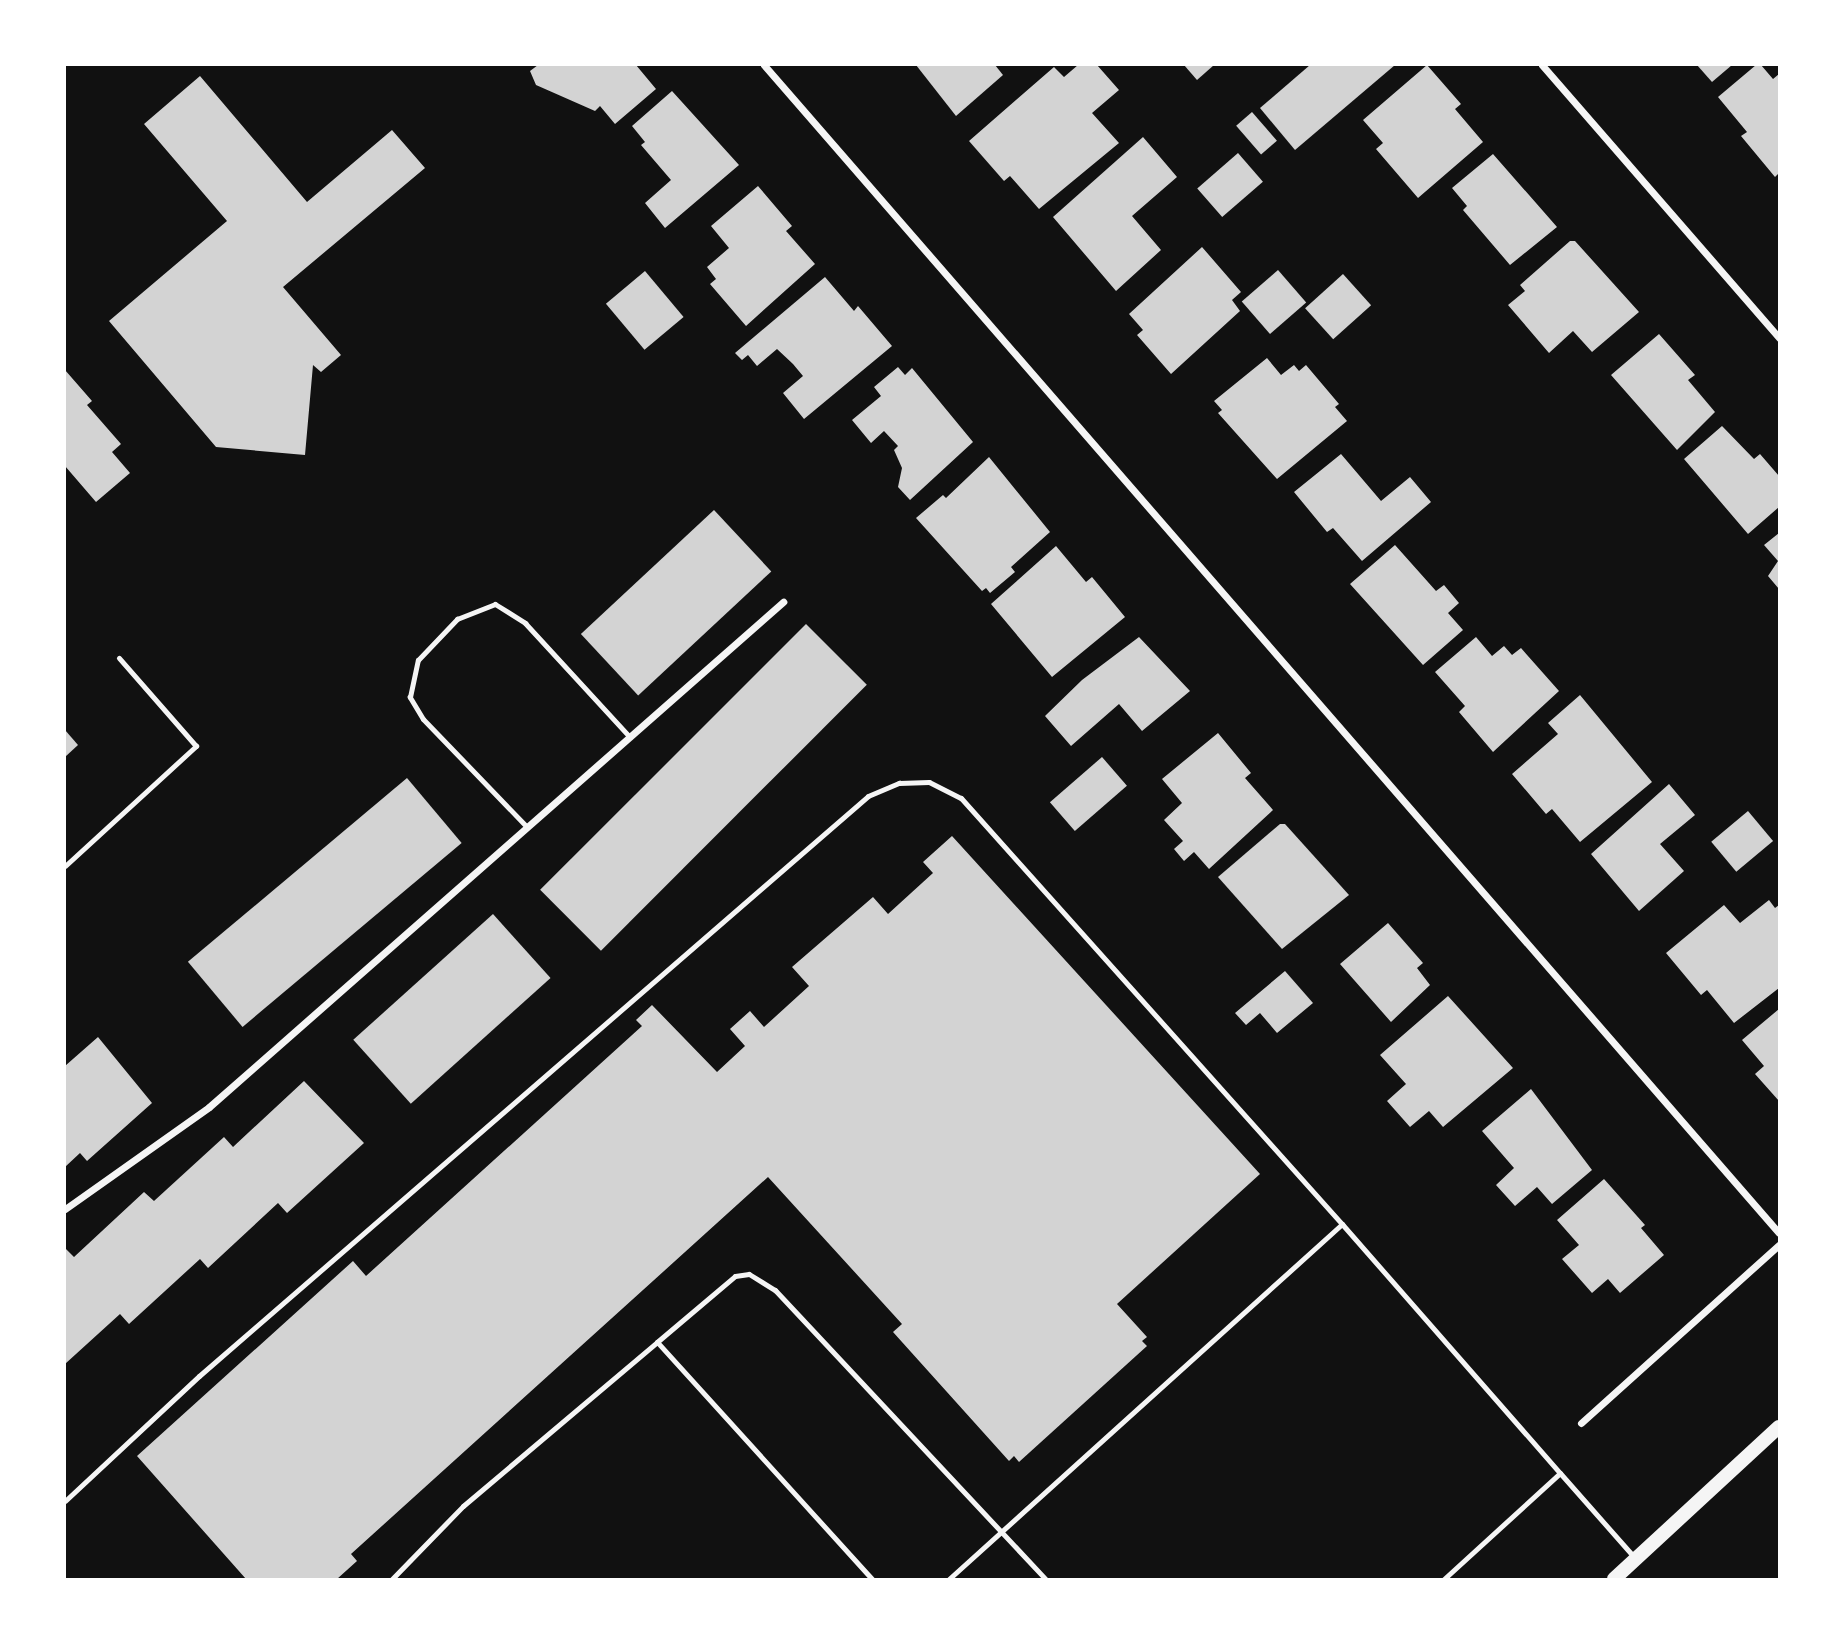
<!DOCTYPE html>
<html>
<head>
<meta charset="utf-8">
<style>
	body { margin:0 }
	#map { position:relative; width:1844px; height:1644px; overflow:hidden; background:#111; font-family:"IBM Plex Serif",serif }
	div>[style] { position:absolute }
	.building>* { inset:0; background:#d3d3d3; transform-origin:0 0 }
	.service>* { height:5px; margin:-2.5px; padding:0 2.5px; transform-origin:2.5px; border-radius:2.5px; background:#f5f5f5 }
	.minor>* { height:7px; margin:-3.5px; padding:0 3.5px; transform-origin:3.5px; border-radius:3.5px; background:#f5f5f5 }
	.secondary>* { height:14px; margin:-7px; padding:0 7px; transform-origin:7px; border-radius:7px; background:#f5f5f5 }
	span { translate:-50% -50%; white-space:nowrap; text-align:center; line-height:1.15; -webkit-text-stroke:7px #fff; paint-order:stroke }
	.frame { position:absolute; inset:0; border:66px solid #fff; pointer-events:none }
</style>
</head>
<body>
<div id="map">
	<div class="building">
		<i style="clip-path:polygon(538px 65px,636px 65px,656px 89px,615px 124px,600px 106px,595px 111px,536px 85px,530px 71px)"></i>
		<i style="clip-path:polygon(916px 65px,995px 65px,1003px 75px,956px 116px)"></i>
		<i style="clip-path:polygon(1078px 65px,1097px 65px,1119px 90px,1092px 113px,1119px 143px,1039px 209px,1010px 176px,1004px 181px,969px 141px,1054px 67px,1064px 77px)"></i>
		<i style="clip-path:polygon(1184px 65px,1214px 65px,1197px 80px)"></i>
		<i style="clip-path:polygon(1310px 65px,1395px 65px,1295px 150px,1260px 108px)"></i>
		<i style="clip-path:polygon(1427px 65px,1461px 104px,1455px 109px,1483px 142px,1418px 198px,1376px 149px,1383px 143px,1363px 120px)"></i>
		<i style="clip-path:polygon(1697px 65px,1732px 65px,1712px 82px)"></i>
		<i style="clip-path:polygon(1756px 65px,1761px 65px,1773px 79px,1779px 74px,1779px 173px,1775px 177px,1741px 136px,1747px 132px,1718px 97px)"></i>
		<i style="clip-path:polygon(200px 76px,307px 202px,392px 130px,425px 168px,283px 287px,341px 355px,321px 372px,313px 365px,305px 455px,216px 447px,109px 321px,227px 221px,144px 124px)"></i>
		<i style="clip-path:polygon(672px 91px,739px 165px,665px 228px,645px 203px,671px 180px,641px 145px,645px 142px,632px 126px)"></i>
		<i style="left:1252px;top:112px;width:38px;height:21px;rotate:49deg"></i>
		<i style="clip-path:polygon(1143px 137px,1177px 177px,1132px 216px,1161px 250px,1116px 291px,1053px 217px)"></i>
		<i style="left:1238px;top:153px;width:38px;height:54px;rotate:49deg"></i>
		<i style="clip-path:polygon(1493px 154px,1557px 227px,1510px 265px,1463px 210px,1467px 206px,1452px 188px)"></i>
		<i style="clip-path:polygon(758px 186px,792px 226px,786px 231px,815px 264px,746px 326px,710px 284px,716px 279px,707px 267px,729px 248px,711px 226px)"></i>
		<i style="clip-path:polygon(1570px 241px,1575px 241px,1639px 312px,1592px 352px,1573px 331px,1549px 353px,1508px 305px,1525px 291px,1520px 285px)"></i>
		<i style="clip-path:polygon(1202px 247px,1241px 292px,1232px 300px,1240px 311px,1171px 374px,1137px 335px,1143px 330px,1129px 314px)"></i>
		<i style="left:1278px;top:270px;width:43px;height:48px;rotate:49deg"></i>
		<i style="left:645px;top:271px;width:60px;height:51px;rotate:50deg"></i>
		<i style="left:1343px;top:274px;width:42px;height:51px;rotate:48deg"></i>
		<i style="clip-path:polygon(825px 277px,854px 311px,858px 306px,892px 346px,804px 419px,783px 393px,803px 376px,793px 364px,777px 349px,757px 366px,748px 355px,742px 360px,735px 353px)"></i>
		<i style="clip-path:polygon(1659px 334px,1695px 375px,1688px 380px,1715px 412px,1677px 450px,1611px 375px)"></i>
		<i style="clip-path:polygon(1267px 358px,1281px 375px,1294px 365px,1299px 371px,1306px 365px,1339px 404px,1335px 407px,1347px 421px,1277px 479px,1218px 413px,1222px 410px,1214px 401px)"></i>
		<i style="clip-path:polygon(898px 367px,905px 375px,912px 368px,973px 442px,910px 500px,898px 487px,902px 468px,894px 450px,898px 446px,884px 431px,871px 443px,852px 420px,881px 396px,874px 387px)"></i>
		<i style="clip-path:polygon(65px 370px,92px 401px,87px 405px,121px 444px,112px 452px,130px 473px,96px 502px,65px 466px)"></i>
		<i style="clip-path:polygon(1722px 426px,1754px 459px,1760px 454px,1779px 476px,1779px 507px,1748px 534px,1684px 459px)"></i>
		<i style="clip-path:polygon(1341px 454px,1381px 501px,1410px 477px,1431px 502px,1362px 561px,1333px 528px,1327px 532px,1294px 492px)"></i>
		<i style="clip-path:polygon(989px 457px,1050px 532px,1011px 567px,1015px 572px,990px 593px,986px 588px,982px 591px,916px 518px,943px 495px,946px 498px)"></i>
		<i style="left:714px;top:510px;width:84px;height:182px;rotate:47deg"></i>
		<i style="clip-path:polygon(1779px 533px,1779px 589px,1768px 576px,1778px 561px,1764px 545px)"></i>
		<i style="clip-path:polygon(1395px 545px,1436px 591px,1444px 585px,1459px 603px,1448px 613px,1463px 630px,1423px 665px,1350px 584px)"></i>
		<i style="clip-path:polygon(1056px 546px,1086px 582px,1092px 577px,1125px 617px,1052px 677px,991px 604px)"></i>
		<i style="left:806px;top:624px;width:86px;height:376px;rotate:45deg"></i>
		<i style="clip-path:polygon(1139px 637px,1190px 691px,1142px 731px,1119px 704px,1071px 746px,1045px 716px,1082px 680px)"></i>
		<i style="clip-path:polygon(1476px 637px,1492px 656px,1504px 646px,1512px 655px,1521px 648px,1559px 691px,1493px 752px,1459px 712px,1465px 706px,1435px 672px)"></i>
		<i style="clip-path:polygon(1580px 695px,1652px 782px,1580px 842px,1552px 809px,1546px 814px,1512px 774px,1558px 734px,1548px 723px)"></i>
		<i style="clip-path:polygon(65px 730px,78px 745px,65px 757px)"></i>
		<i style="clip-path:polygon(1218px 733px,1251px 773px,1245px 778px,1273px 810px,1209px 869px,1194px 852px,1184px 861px,1174px 849px,1183px 841px,1164px 820px,1182px 803px,1162px 779px)"></i>
		<i style="left:1102px;top:757px;width:38px;height:69px;rotate:49deg"></i>
		<i style="left:407px;top:778px;width:85px;height:286px;rotate:50deg"></i>
		<i style="clip-path:polygon(1669px 784px,1695px 815px,1660px 844px,1684px 871px,1639px 911px,1591px 854px)"></i>
		<i style="left:1748px;top:811px;width:39px;height:48px;rotate:50deg"></i>
		<i style="clip-path:polygon(1280px 824px,1285px 824px,1349px 895px,1282px 949px,1218px 877px)"></i>
		<i style="clip-path:polygon(952px 836px,1260px 1174px,1117px 1304px,1147px 1337px,1142px 1341px,1147px 1346px,1019px 1462px,1014px 1456px,1009px 1461px,893px 1332px,902px 1324px,768px 1177px,351px 1554px,357px 1561px,337px 1579px,246px 1579px,137px 1456px,353px 1261px,366px 1276px,642px 1026px,636px 1020px,652px 1005px,717px 1072px,745px 1046px,730px 1029px,750px 1011px,764px 1027px,809px 986px,792px 967px,873px 897px,888px 914px,933px 873px,923px 862px)"></i>
		<i style="clip-path:polygon(1769px 900px,1775px 908px,1779px 905px,1779px 988px,1734px 1023px,1707px 990px,1701px 995px,1666px 953px,1724px 905px,1740px 923px)"></i>
		<i style="left:493px;top:914px;width:86px;height:188px;rotate:48deg"></i>
		<i style="clip-path:polygon(1388px 923px,1423px 963px,1417px 968px,1430px 985px,1391px 1022px,1340px 964px)"></i>
		<i style="clip-path:polygon(1285px 971px,1313px 1003px,1277px 1033px,1260px 1013px,1246px 1025px,1235px 1013px)"></i>
		<i style="clip-path:polygon(1448px 996px,1513px 1068px,1443px 1127px,1429px 1111px,1410px 1127px,1387px 1101px,1406px 1084px,1380px 1055px)"></i>
		<i style="clip-path:polygon(1779px 1009px,1779px 1101px,1755px 1074px,1764px 1066px,1742px 1040px)"></i>
		<i style="clip-path:polygon(98px 1037px,152px 1103px,87px 1161px,80px 1153px,65px 1167px,65px 1066px)"></i>
		<i style="clip-path:polygon(304px 1081px,364px 1143px,287px 1213px,278px 1203px,208px 1268px,200px 1259px,129px 1324px,120px 1314px,65px 1364px,65px 1248px,74px 1257px,144px 1192px,154px 1201px,224px 1137px,233px 1147px)"></i>
		<i style="clip-path:polygon(1531px 1089px,1592px 1170px,1552px 1204px,1537px 1187px,1515px 1206px,1496px 1185px,1514px 1168px,1482px 1131px)"></i>
		<i style="clip-path:polygon(1604px 1179px,1645px 1225px,1641px 1228px,1664px 1255px,1620px 1293px,1608px 1279px,1592px 1293px,1562px 1259px,1579px 1245px,1557px 1220px)"></i>
	</div>
	<div class="service">
		<i style="left:527px;top:827px;width:150px;rotate:-133.9deg"></i>
		<i style="left:423px;top:719px;width:26px;rotate:-121deg"></i>
		<i style="left:410px;top:697px;width:38px;rotate:-78deg"></i>
		<i style="left:418px;top:660px;width:57px;rotate:-46.4deg"></i>
		<i style="left:457px;top:619px;width:41px;rotate:-21.5deg"></i>
		<i style="left:495px;top:604px;width:36px;rotate:32deg"></i>
		<i style="left:525px;top:623px;width:155px;rotate:47.4deg"></i>
		<i style="left:65px;top:866px;width:178px;rotate:-42.5deg"></i>
		<i style="left:196px;top:746px;width:117px;rotate:-131.2deg"></i>
		<i style="left:1342px;top:1224px;width:331px;rotate:48.8deg"></i>
		<i style="left:65px;top:1501px;width:183px;rotate:-43deg"></i>
		<i style="left:199px;top:1376px;width:885px;rotate:-40.92deg"></i>
		<i style="left:868px;top:796px;width:34px;rotate:-23deg"></i>
		<i style="left:899px;top:783px;width:30px;rotate:-2deg"></i>
		<i style="left:929px;top:782px;width:36px;rotate:27deg"></i>
		<i style="left:961px;top:798px;width:572px;rotate:48.19deg"></i>
		<i style="left:1342px;top:1224px;width:530px;rotate:137.91deg"></i>
		<i style="left:392px;top:1579px;width:102px;rotate:-45.8deg"></i>
		<i style="left:463px;top:1506px;width:254px;rotate:-40.2deg"></i>
		<i style="left:872px;top:1579px;width:320px;rotate:-132.2deg"></i>
		<i style="left:657px;top:1342px;width:102px;rotate:-40.2deg"></i>
		<i style="left:735px;top:1276px;width:14px;rotate:-8deg"></i>
		<i style="left:749px;top:1274px;width:31px;rotate:32deg"></i>
		<i style="left:775px;top:1290px;width:396px;rotate:46.9deg"></i>
		<i style="left:1444px;top:1579px;width:157px;rotate:-42.4deg"></i>
		<i style="left:1560px;top:1473px;width:113px;rotate:48.6deg"></i>
	</div>
	<div class="minor">
		<i style="left:764px;top:65px;width:1547px;rotate:49.01deg"></i>
		<i style="left:1542px;top:65px;width:362px;rotate:49deg"></i>
		<i style="left:65px;top:1209px;width:176px;rotate:-35.3deg"></i>
		<i style="left:209px;top:1107px;width:765px;rotate:-41.34deg"></i>
		<i style="left:1581px;top:1423px;width:266px;rotate:-42deg"></i>
	</div>
	<div class="secondary">
		<i style="left:1614px;top:1579px;width:224px;rotate:-42.7deg"></i>
	</div>
	<div class="frame"></div>
</div>
</body>
</html>
